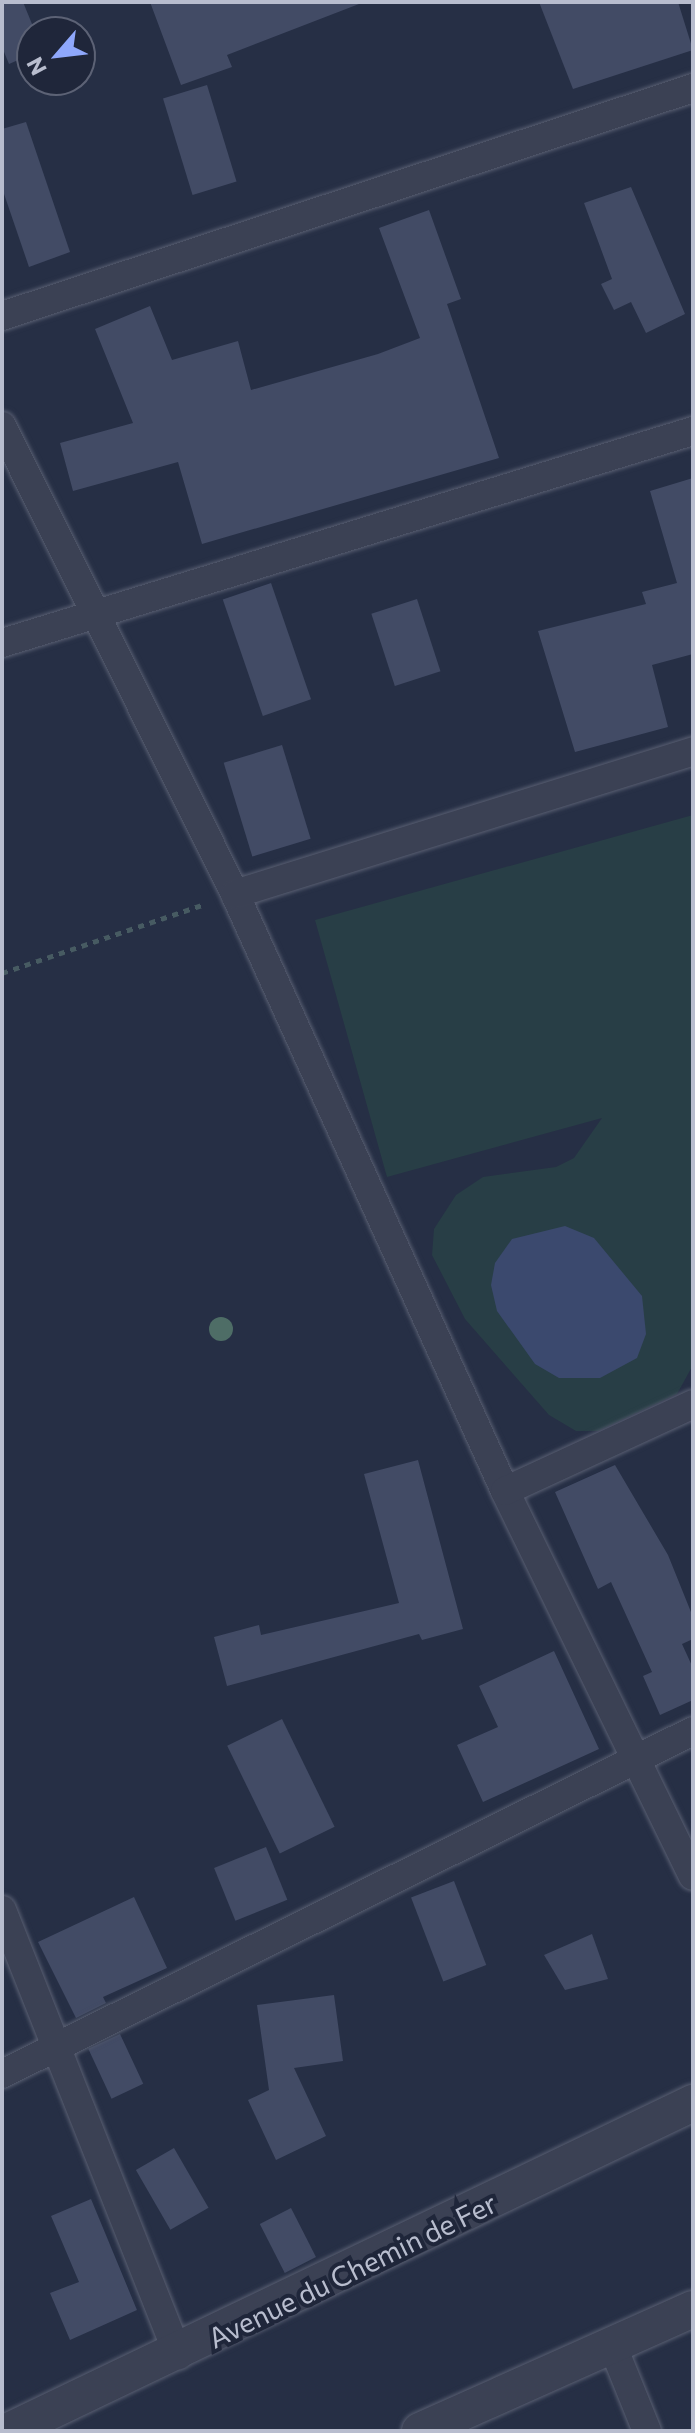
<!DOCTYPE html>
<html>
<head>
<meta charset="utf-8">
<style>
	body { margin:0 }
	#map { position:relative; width:695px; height:2433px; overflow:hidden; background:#262f45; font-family:Commissioner,sans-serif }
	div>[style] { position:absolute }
	.green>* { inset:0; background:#283e46 }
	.water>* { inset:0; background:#3b496e }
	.building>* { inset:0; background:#424b65; transform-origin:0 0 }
	.path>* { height:5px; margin-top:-2.5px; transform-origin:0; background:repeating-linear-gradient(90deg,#475b62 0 6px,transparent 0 12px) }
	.roads { filter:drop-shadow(0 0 2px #595f72) drop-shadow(0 0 2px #595f72) }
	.minor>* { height:28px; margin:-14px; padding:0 14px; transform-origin:14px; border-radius:14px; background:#3b4154 }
	.tertiary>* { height:36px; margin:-18px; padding:0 18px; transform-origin:18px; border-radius:18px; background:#3b4154 }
	.trees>* { width:24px; height:24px; margin:-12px; border-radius:50%; background:#4e6d66 }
	span { translate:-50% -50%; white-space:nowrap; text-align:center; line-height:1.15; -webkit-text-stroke:8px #1f263a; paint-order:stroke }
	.street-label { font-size:28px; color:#b8bdce }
	.frame { position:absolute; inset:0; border:4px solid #b8bdce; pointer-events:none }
	.north { position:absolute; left:16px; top:16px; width:80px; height:80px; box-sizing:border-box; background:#1f263a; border:2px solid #5c6275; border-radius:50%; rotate:242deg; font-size:22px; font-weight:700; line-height:32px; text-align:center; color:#b8bdce }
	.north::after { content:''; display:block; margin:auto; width:28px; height:36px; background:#8fa8fc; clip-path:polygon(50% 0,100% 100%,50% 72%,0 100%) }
</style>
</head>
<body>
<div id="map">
	<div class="green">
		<i style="clip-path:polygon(693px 815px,693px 1365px,677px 1394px,598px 1431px,576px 1431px,549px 1415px,465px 1319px,432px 1255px,434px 1229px,456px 1195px,483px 1177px,556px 1167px,574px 1158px,602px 1118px,387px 1177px,315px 920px)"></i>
	</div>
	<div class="water">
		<i style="clip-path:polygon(565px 1226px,594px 1238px,642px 1296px,646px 1334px,637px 1358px,600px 1378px,559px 1378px,535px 1364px,497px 1311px,491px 1285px,495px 1263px,512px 1239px)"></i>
	</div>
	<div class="building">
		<i style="clip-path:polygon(2px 2px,23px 2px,32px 24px,32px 54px,9px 64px,2px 47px)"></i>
		<i style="clip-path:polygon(150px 2px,359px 2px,359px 4px,227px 55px,232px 67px,181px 85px)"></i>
		<i style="clip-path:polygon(539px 2px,678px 2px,693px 50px,573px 89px)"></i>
		<i style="left:207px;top:85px;width:101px;height:46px;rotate:73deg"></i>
		<i style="clip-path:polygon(26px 122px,70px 252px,29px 267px,2px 188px,2px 129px)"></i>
		<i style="clip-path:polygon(631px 187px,685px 314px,646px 333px,631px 302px,614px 310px,601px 284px,612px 279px,584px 203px)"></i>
		<i style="clip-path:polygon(429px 210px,461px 299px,447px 304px,499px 458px,202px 544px,178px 462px,73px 491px,60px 443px,133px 423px,95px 329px,150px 306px,172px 360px,238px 341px,251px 390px,378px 354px,420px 338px,379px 228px)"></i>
		<i style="clip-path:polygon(693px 478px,693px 654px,652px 665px,668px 727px,575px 752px,538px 631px,646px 604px,642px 592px,677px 583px,650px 491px)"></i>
		<i style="left:271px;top:583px;width:123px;height:51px;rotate:71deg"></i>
		<i style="left:417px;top:599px;width:76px;height:48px;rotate:72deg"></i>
		<i style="left:282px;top:745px;width:98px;height:61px;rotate:73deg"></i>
		<i style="clip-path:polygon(418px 1460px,463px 1629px,422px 1640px,419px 1634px,227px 1686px,214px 1637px,259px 1625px,261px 1635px,399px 1603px,364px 1474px)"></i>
		<i style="clip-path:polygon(615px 1465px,668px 1555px,693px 1617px,693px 1639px,682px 1644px,693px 1668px,693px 1700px,660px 1715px,643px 1676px,652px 1672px,611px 1582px,598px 1589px,555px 1492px)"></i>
		<i style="clip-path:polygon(554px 1651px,599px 1749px,483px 1802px,457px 1745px,498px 1727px,479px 1686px)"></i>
		<i style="left:282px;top:1719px;width:120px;height:61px;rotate:64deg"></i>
		<i style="left:266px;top:1847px;width:57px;height:56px;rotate:68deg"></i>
		<i style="left:454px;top:1881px;width:90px;height:46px;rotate:69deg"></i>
		<i style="clip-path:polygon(134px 1897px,167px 1968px,103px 1997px,106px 2003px,76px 2018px,38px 1942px)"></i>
		<i style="clip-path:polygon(592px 1934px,608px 1979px,565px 1990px,544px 1955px)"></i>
		<i style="clip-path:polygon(334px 1995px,343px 2061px,294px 2068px,326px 2136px,276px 2160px,248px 2100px,269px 2090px,257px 2005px)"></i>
		<i style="left:120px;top:2034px;width:55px;height:35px;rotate:65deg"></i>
		<i style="left:174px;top:2148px;width:69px;height:44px;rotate:60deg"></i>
		<i style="clip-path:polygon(91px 2199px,137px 2310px,70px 2340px,50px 2293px,79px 2282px,51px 2216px)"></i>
		<i style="left:291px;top:2208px;width:55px;height:35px;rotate:63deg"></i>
	</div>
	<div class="path">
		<i style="left:2px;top:973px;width:214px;rotate:-18.8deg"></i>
	</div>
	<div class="roads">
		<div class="minor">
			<i style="left:2px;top:316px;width:728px;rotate:-18.26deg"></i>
			<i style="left:2px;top:426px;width:523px;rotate:63.53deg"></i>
			<i style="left:235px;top:894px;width:655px;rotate:65.66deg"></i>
			<i style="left:505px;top:1491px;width:428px;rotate:64deg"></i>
			<i style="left:2px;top:643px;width:723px;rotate:-17.06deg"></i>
			<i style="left:235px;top:894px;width:480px;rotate:-17.3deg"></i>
			<i style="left:505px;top:1491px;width:207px;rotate:-24.8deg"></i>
			<i style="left:2px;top:1910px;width:479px;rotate:68.4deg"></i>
			<i style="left:2px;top:2074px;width:771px;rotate:-26.4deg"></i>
			<i style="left:611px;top:2342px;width:96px;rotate:68deg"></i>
		</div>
		<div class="tertiary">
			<i style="left:9px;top:2431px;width:759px;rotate:-25.62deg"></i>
			<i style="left:420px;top:2431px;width:299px;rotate:-24.1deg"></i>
		</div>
	</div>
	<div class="trees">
		<i style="left:221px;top:1329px"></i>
	</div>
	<div class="street-label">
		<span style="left:352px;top:2270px;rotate:-26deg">Avenue du Chemin de Fer</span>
	</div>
	<div class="frame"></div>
	<div class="north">N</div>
</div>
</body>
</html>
